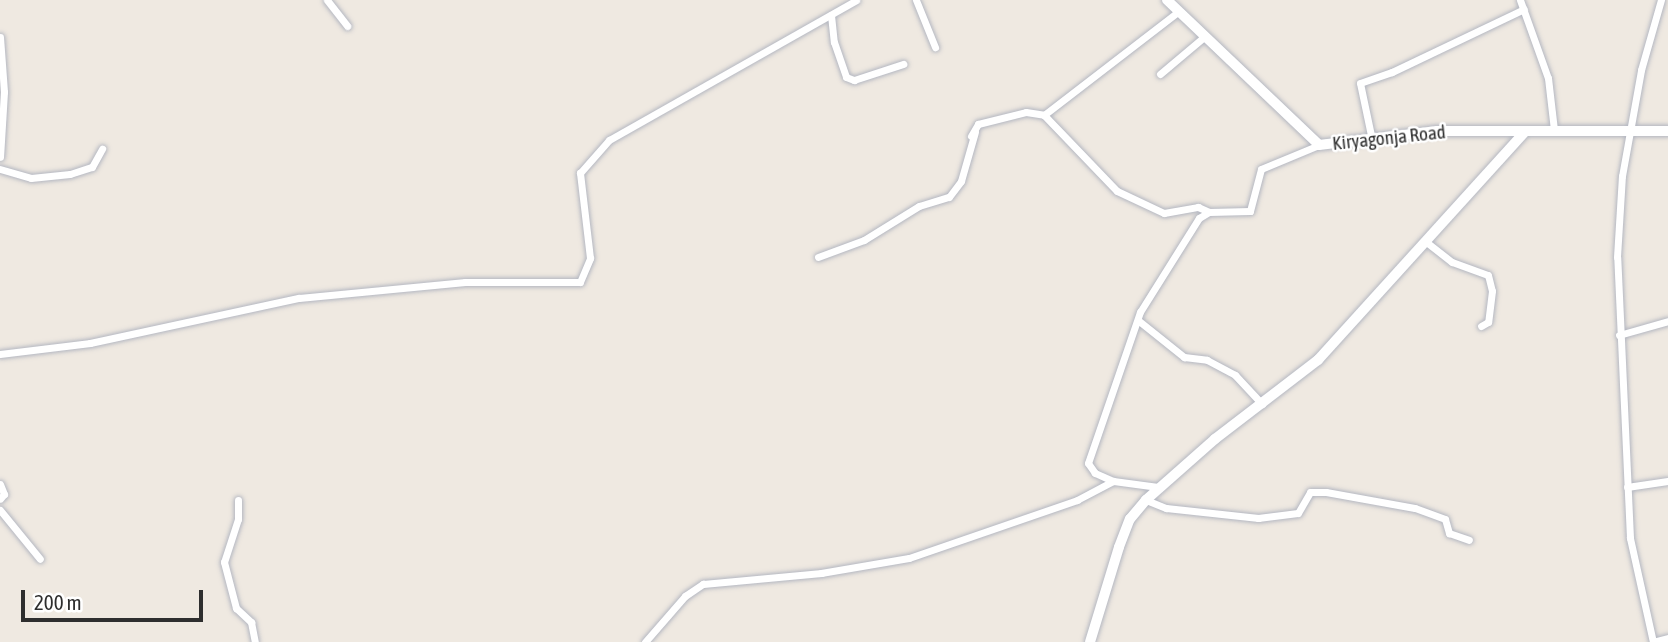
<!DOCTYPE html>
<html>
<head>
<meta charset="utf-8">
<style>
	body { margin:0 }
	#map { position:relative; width:1668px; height:642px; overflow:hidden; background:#efe9e1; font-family:"Asap Condensed",sans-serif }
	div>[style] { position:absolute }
	.roads { filter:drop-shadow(0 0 2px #b4b7c1) drop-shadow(0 0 2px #b4b7c1) }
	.street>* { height:7px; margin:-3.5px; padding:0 3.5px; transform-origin:3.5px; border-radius:3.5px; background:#fff }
	.secondary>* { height:10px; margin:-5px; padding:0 5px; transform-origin:5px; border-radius:5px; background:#fff }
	span { translate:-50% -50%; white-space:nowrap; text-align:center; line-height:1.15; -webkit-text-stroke:5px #fff; paint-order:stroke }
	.street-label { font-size:19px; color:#2e2e2e }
	.scale { position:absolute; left:21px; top:590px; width:182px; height:32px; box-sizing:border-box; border:4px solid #2e2e2e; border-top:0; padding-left:9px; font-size:21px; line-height:24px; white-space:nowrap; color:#2e2e2e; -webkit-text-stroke:5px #fff; paint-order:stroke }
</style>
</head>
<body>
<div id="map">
	<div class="roads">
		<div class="street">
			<i style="left:327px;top:0;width:33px;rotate:52deg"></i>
			<i style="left:916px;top:0;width:51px;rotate:68deg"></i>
			<i style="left:1520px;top:0;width:83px;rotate:70.3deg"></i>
			<i style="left:1548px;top:78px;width:52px;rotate:83.4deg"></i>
			<i style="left:831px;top:15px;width:27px;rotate:84deg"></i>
			<i style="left:834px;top:42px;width:37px;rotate:71deg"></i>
			<i style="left:846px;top:77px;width:9px;rotate:21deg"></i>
			<i style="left:854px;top:80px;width:52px;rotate:-18.1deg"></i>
			<i style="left:0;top:37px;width:55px;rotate:85.8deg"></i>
			<i style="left:4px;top:92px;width:65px;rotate:93.5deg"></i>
			<i style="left:1160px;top:74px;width:57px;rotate:-40.1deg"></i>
			<i style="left:1044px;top:115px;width:170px;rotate:-37.6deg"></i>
			<i style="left:971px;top:136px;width:14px;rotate:-60deg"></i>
			<i style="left:978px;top:124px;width:49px;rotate:-14deg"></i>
			<i style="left:1026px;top:112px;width:18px;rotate:9deg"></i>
			<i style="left:1044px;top:115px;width:105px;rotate:46.2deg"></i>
			<i style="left:1117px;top:191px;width:52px;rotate:25.1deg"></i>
			<i style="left:1164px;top:213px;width:35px;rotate:-10deg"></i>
			<i style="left:1198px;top:207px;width:12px;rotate:24deg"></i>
			<i style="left:1372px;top:140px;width:58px;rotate:-101.9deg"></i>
			<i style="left:1360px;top:83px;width:34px;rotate:-19deg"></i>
			<i style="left:1392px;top:72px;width:146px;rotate:-25.5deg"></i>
			<i style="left:0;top:169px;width:32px;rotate:16deg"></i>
			<i style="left:31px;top:178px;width:39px;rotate:-6deg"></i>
			<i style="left:70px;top:174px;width:23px;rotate:-18deg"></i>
			<i style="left:92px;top:167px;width:21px;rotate:-61deg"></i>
			<i style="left:1425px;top:241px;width:34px;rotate:38deg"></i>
			<i style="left:1452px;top:262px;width:38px;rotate:20deg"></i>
			<i style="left:1488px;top:275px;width:16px;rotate:76deg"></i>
			<i style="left:1492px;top:291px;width:31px;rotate:97deg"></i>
			<i style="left:1488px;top:322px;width:8px;rotate:150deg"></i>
			<i style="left:818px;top:257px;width:49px;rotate:-20.3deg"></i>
			<i style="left:864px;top:240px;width:65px;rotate:-31.7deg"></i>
			<i style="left:919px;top:206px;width:31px;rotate:-17deg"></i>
			<i style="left:949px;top:197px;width:20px;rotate:-53deg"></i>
			<i style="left:961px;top:181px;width:51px;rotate:-74.1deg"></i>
			<i style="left:1139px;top:321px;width:58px;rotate:38.7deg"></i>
			<i style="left:1184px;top:357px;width:23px;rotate:7deg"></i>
			<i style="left:1207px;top:360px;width:32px;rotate:28deg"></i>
			<i style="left:1235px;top:375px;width:40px;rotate:47deg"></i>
			<i style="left:1619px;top:335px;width:51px;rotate:-15.9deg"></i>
			<i style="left:0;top:354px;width:91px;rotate:-7deg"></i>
			<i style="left:90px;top:343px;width:214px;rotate:-12.2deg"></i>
			<i style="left:299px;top:298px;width:167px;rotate:-5.5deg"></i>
			<i style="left:465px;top:282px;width:115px"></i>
			<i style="left:580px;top:282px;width:26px;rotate:-67deg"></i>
			<i style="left:590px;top:258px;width:86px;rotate:-96.7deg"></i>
			<i style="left:580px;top:173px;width:44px;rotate:-48.7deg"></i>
			<i style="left:609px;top:140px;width:284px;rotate:-29.5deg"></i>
			<i style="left:0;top:484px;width:11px;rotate:68deg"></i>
			<i style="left:4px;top:494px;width:6px;rotate:129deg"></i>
			<i style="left:1158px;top:487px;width:45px;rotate:-172.4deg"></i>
			<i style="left:1113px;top:481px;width:20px;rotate:-156deg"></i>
			<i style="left:1095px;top:473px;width:12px;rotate:-125deg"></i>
			<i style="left:1088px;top:463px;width:160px;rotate:-71deg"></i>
			<i style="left:1140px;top:312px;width:111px;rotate:-57.9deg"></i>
			<i style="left:1199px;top:218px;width:12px;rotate:-31deg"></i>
			<i style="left:1209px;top:212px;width:41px;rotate:-1.4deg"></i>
			<i style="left:1250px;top:211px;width:43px;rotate:-75.3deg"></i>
			<i style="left:1261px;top:169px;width:63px;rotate:-22.5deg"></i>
			<i style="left:1627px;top:487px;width:41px;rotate:-8.3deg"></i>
			<i style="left:238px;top:500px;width:19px;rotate:90deg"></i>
			<i style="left:238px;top:519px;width:45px;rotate:108deg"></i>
			<i style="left:224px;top:562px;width:48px;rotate:75.4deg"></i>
			<i style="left:236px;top:608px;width:21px;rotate:43deg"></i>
			<i style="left:251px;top:622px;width:20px;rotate:79deg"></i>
			<i style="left:1146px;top:500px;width:22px;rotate:22deg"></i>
			<i style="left:1166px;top:508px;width:93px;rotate:6.2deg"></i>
			<i style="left:1258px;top:518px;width:40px;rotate:-7.1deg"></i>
			<i style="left:1298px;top:513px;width:24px;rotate:-60deg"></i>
			<i style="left:1310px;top:492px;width:16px"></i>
			<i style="left:1326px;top:492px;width:90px;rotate:10.2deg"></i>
			<i style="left:1415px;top:508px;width:32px;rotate:20deg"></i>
			<i style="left:1445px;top:519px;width:15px;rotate:74deg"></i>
			<i style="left:1449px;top:533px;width:21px;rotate:19deg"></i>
			<i style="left:0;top:510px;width:63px;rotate:50.8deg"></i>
			<i style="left:645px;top:642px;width:61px;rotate:-49deg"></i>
			<i style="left:685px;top:596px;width:22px;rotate:-34deg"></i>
			<i style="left:703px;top:584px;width:119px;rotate:-5.3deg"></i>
			<i style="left:821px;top:573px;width:89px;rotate:-9.7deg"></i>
			<i style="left:909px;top:558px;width:178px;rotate:-19deg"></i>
			<i style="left:1077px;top:500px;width:41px;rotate:-27.8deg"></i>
			<i style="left:1653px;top:642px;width:107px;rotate:-102.5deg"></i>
			<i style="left:1630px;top:538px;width:281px;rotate:-92.6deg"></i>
			<i style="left:1617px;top:257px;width:81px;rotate:-86.5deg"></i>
			<i style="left:1622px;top:176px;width:108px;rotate:-79.8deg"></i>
			<i style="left:1641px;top:70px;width:73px;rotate:-74.1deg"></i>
			<i style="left:1653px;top:642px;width:16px;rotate:-15deg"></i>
		</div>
		<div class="secondary">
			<i style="left:1167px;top:0;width:210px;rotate:43.6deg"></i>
			<i style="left:1319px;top:145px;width:119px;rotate:-6.8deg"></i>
			<i style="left:1437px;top:131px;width:231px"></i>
			<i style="left:1090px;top:642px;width:99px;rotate:-73deg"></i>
			<i style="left:1119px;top:547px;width:30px;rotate:-69deg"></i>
			<i style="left:1130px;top:519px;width:25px;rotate:-50deg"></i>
			<i style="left:1146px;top:500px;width:92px;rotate:-41.5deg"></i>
			<i style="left:1215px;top:439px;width:130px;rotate:-37.5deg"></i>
			<i style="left:1318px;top:360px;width:308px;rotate:-47.8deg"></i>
		</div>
	</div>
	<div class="street-label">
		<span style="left:1389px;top:138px;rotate:-6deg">Kiryagonja Road</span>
	</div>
	<div class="scale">200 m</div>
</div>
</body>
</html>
